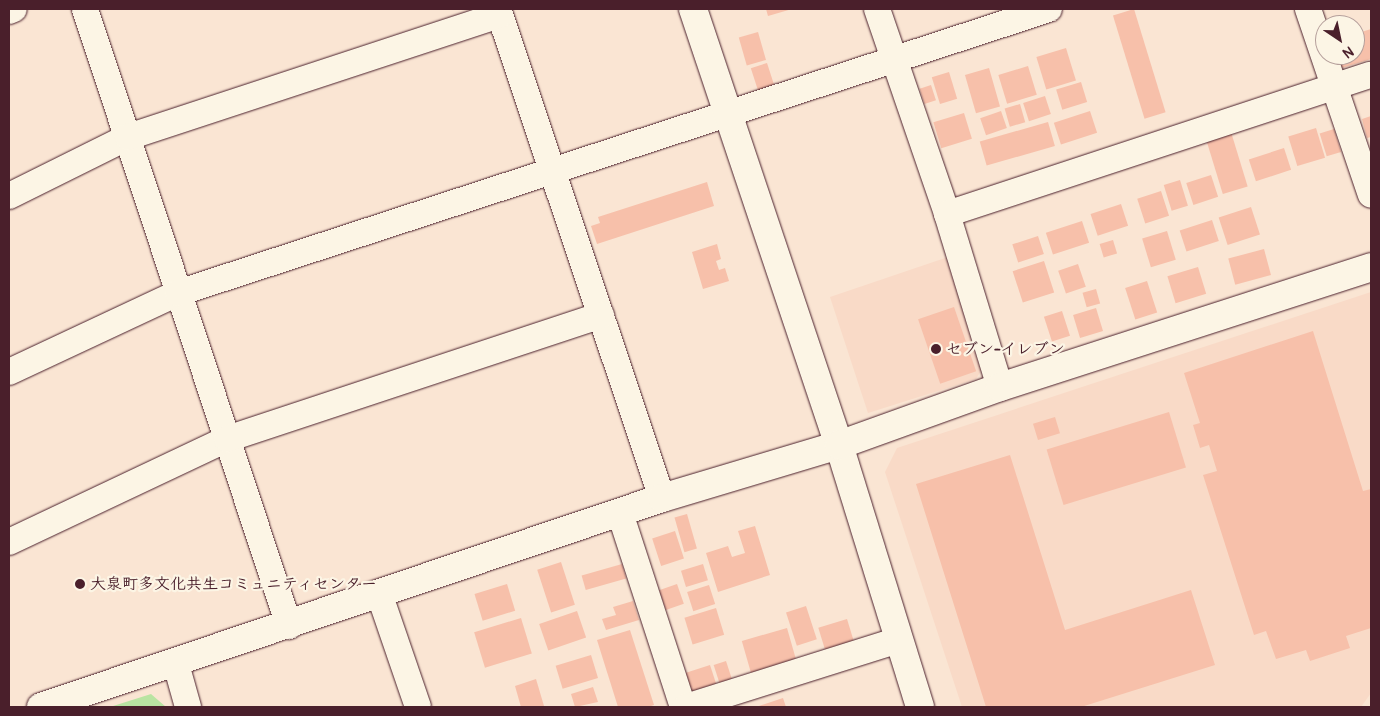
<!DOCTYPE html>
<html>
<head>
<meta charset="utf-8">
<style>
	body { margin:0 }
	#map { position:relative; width:1380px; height:716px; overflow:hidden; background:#fae5d3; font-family:Pangolin,"Klee One",sans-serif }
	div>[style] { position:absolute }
	.built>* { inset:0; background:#f9dac7 }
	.green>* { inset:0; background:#b9e4a2 }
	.building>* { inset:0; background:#f7c0aa; transform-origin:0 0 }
	.roads { filter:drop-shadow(0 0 1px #4a1f2b) drop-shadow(0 0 1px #4a1f2b) }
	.minor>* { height:26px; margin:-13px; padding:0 13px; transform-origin:13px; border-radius:13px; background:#fcf5e5 }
	.tertiary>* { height:28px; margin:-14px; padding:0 14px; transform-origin:14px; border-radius:14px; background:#fcf5e5 }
	.dots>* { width:14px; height:14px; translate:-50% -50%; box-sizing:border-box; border:2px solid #fcf5e5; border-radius:50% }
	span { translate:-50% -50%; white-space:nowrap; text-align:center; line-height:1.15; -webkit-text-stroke:4.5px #fcf5e5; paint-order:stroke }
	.poi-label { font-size:16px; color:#4a1f2b; font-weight:700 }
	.left { translate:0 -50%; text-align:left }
	.frame { position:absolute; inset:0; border:10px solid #4a1f2b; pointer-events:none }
	.north { position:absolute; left:1315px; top:15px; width:50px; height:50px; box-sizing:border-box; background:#fcf5e5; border:1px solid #b59f9b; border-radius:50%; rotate:146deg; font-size:14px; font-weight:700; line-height:20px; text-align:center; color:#4a1f2b }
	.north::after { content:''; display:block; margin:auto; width:18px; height:22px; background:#4a1f2b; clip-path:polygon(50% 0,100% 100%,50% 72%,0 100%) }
</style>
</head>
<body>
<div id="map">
	<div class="built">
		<i style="clip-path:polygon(948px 257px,982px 369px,976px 379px,868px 413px,830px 297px)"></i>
		<i style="clip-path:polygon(1371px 292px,1371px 693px,1361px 707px,962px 707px,885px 472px,897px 448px)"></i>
	</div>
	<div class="green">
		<i style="clip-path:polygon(151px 694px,166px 707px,110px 707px)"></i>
	</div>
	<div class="building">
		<i style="clip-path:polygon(766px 9px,792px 9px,768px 16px)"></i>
		<i style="left:1134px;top:9px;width:108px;height:22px;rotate:73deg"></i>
		<i style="clip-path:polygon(1371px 29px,1371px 59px,1342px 68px,1338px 55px,1355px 55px,1355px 34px)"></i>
		<i style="left:758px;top:32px;width:29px;height:20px;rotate:74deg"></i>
		<i style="left:1066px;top:48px;width:34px;height:31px;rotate:73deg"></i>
		<i style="left:767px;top:63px;width:26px;height:17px;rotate:72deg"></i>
		<i style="left:1028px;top:66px;width:30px;height:31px;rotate:73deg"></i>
		<i style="left:989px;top:68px;width:40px;height:25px;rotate:74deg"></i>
		<i style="left:949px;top:72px;width:28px;height:18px;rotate:73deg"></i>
		<i style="left:1081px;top:82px;width:21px;height:26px;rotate:73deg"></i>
		<i style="left:931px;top:85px;width:16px;height:12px;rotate:72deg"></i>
		<i style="left:1045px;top:96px;width:19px;height:23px;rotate:72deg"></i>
		<i style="left:1020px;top:104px;width:19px;height:16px;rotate:74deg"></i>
		<i style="left:1001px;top:111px;width:18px;height:22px;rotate:71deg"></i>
		<i style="left:1090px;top:111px;width:23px;height:38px;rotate:72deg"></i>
		<i style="left:964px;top:113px;width:27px;height:32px;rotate:73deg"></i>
		<i style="clip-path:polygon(1371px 116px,1371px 137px,1367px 138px,1362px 119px)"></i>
		<i style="left:1048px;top:122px;width:25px;height:71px;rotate:74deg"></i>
		<i style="left:1316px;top:128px;width:31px;height:29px;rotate:73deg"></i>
		<i style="left:1334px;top:129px;width:24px;height:15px;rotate:73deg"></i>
		<i style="left:1231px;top:132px;width:57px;height:26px;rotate:73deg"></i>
		<i style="left:1284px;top:148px;width:23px;height:37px;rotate:72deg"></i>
		<i style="left:1211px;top:175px;width:23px;height:26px;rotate:72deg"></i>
		<i style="left:1180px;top:180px;width:27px;height:17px;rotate:73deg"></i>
		<i style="clip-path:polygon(707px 182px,714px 206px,597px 244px,591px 226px,600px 223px,598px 217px)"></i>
		<i style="left:1161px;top:191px;width:26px;height:25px;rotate:72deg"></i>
		<i style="left:1121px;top:204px;width:23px;height:32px;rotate:72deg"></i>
		<i style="left:1251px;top:207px;width:29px;height:34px;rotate:72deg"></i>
		<i style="left:1212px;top:220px;width:22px;height:34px;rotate:72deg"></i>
		<i style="left:1082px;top:221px;width:23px;height:38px;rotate:72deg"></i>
		<i style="left:1167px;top:231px;width:30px;height:26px;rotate:73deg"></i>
		<i style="left:1038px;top:236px;width:19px;height:27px;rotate:72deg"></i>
		<i style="left:1113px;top:240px;width:14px;height:14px;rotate:73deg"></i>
		<i style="clip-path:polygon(717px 244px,721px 259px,716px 261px,719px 270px,725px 268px,729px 281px,703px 289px,692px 252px)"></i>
		<i style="left:1264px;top:249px;width:27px;height:37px;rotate:75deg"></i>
		<i style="left:1044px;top:261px;width:33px;height:33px;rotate:72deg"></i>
		<i style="left:1078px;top:264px;width:24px;height:21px;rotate:71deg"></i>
		<i style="left:1198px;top:267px;width:28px;height:32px;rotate:73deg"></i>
		<i style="left:1147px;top:281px;width:33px;height:23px;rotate:72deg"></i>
		<i style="left:1096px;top:289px;width:15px;height:14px;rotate:74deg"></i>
		<i style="left:954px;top:307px;width:68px;height:38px;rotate:71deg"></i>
		<i style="left:1096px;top:308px;width:24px;height:24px;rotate:73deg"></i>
		<i style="left:1062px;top:311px;width:26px;height:19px;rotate:72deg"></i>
		<i style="clip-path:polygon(1313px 331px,1363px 491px,1371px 489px,1371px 628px,1346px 636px,1350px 648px,1310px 661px,1306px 650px,1276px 659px,1266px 631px,1254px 635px,1203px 475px,1217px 471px,1209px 445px,1200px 448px,1193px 425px,1200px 423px,1184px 373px)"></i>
		<i style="left:1169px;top:412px;width:58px;height:128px;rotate:73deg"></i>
		<i style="left:1055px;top:417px;width:17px;height:23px;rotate:73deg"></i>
		<i style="clip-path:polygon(1010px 455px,1065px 630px,1191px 590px,1215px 665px,1081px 707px,986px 707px,916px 484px)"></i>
		<i style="left:687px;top:514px;width:36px;height:13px;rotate:74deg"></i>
		<i style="clip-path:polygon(755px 526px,770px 575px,718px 592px,706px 553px,728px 546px,732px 557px,745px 553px,738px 531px)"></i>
		<i style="left:675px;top:531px;width:29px;height:24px;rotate:72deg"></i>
		<i style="left:561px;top:562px;width:45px;height:25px;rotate:72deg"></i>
		<i style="left:622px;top:564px;width:15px;height:42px;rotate:74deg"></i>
		<i style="left:703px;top:564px;width:17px;height:23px;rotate:73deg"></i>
		<i style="left:507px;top:584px;width:28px;height:34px;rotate:73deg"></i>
		<i style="left:677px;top:584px;width:21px;height:19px;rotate:71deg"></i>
		<i style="left:709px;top:585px;width:20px;height:23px;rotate:72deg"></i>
		<i style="clip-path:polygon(633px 601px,639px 620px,606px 630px,602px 619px,616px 615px,613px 607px)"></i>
		<i style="left:806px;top:606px;width:35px;height:21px;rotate:72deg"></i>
		<i style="left:716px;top:608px;width:28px;height:33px;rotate:73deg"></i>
		<i style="left:577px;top:611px;width:28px;height:40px;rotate:71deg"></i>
		<i style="left:521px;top:618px;width:37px;height:49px;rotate:73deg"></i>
		<i style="left:847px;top:619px;width:28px;height:30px;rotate:73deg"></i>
		<i style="left:787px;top:628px;width:35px;height:47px;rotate:74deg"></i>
		<i style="clip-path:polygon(630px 630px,654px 705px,648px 707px,618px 707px,597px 640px)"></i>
		<i style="left:591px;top:655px;width:24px;height:37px;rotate:73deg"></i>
		<i style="left:726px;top:661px;width:20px;height:13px;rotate:72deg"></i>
		<i style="left:710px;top:665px;width:23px;height:26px;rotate:72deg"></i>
		<i style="clip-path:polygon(536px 679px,544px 706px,521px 707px,515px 686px)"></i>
		<i style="clip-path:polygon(593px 687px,598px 702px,575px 707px,571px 694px)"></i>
		<i style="clip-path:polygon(783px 698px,786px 707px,756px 707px)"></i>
	</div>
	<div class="roads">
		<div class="minor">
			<i style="left:85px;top:9px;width:650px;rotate:71.7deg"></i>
			<i style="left:498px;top:9px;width:516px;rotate:71.46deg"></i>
			<i style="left:877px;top:9px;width:217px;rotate:71.1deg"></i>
			<i style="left:947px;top:214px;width:181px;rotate:73deg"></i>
			<i style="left:1308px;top:9px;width:196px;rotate:71.3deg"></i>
			<i style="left:9px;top:11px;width:5px;rotate:-22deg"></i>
			<i style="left:9px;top:196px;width:133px;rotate:-26.4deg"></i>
			<i style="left:128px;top:137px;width:391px;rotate:-18.2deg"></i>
			<i style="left:947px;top:214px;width:446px;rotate:-18.2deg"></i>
			<i style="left:9px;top:372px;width:187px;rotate:-25.1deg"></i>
			<i style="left:178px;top:293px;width:916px;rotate:-18.06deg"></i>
			<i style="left:620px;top:513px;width:204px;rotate:72deg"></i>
			<i style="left:9px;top:542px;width:241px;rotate:-25.3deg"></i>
			<i style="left:227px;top:439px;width:394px;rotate:-18.3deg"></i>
			<i style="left:379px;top:593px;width:120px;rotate:71.1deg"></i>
			<i style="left:176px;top:664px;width:45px;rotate:74.4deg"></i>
			<i style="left:686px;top:707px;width:222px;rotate:-17.5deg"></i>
		</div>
		<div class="tertiary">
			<i style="left:693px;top:9px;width:460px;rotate:71.5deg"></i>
			<i style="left:839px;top:445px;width:274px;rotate:72.8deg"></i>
			<i style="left:41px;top:707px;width:655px;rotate:-18.6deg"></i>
			<i style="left:662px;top:498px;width:185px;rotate:-16.7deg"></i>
			<i style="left:839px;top:445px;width:171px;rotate:-19.8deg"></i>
			<i style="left:1000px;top:387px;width:390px;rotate:-17.9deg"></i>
		</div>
	</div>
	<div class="dots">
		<i style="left:936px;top:349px;background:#4a1f2b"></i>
		<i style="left:80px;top:584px;background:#4a1f2b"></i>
	</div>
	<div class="poi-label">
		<span class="left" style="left:946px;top:349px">セブン-イレブン</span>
		<span class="left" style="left:90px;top:584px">大泉町多文化共生コミュニティセンター</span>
	</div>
	<div class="frame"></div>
	<div class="north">N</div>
</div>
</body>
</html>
